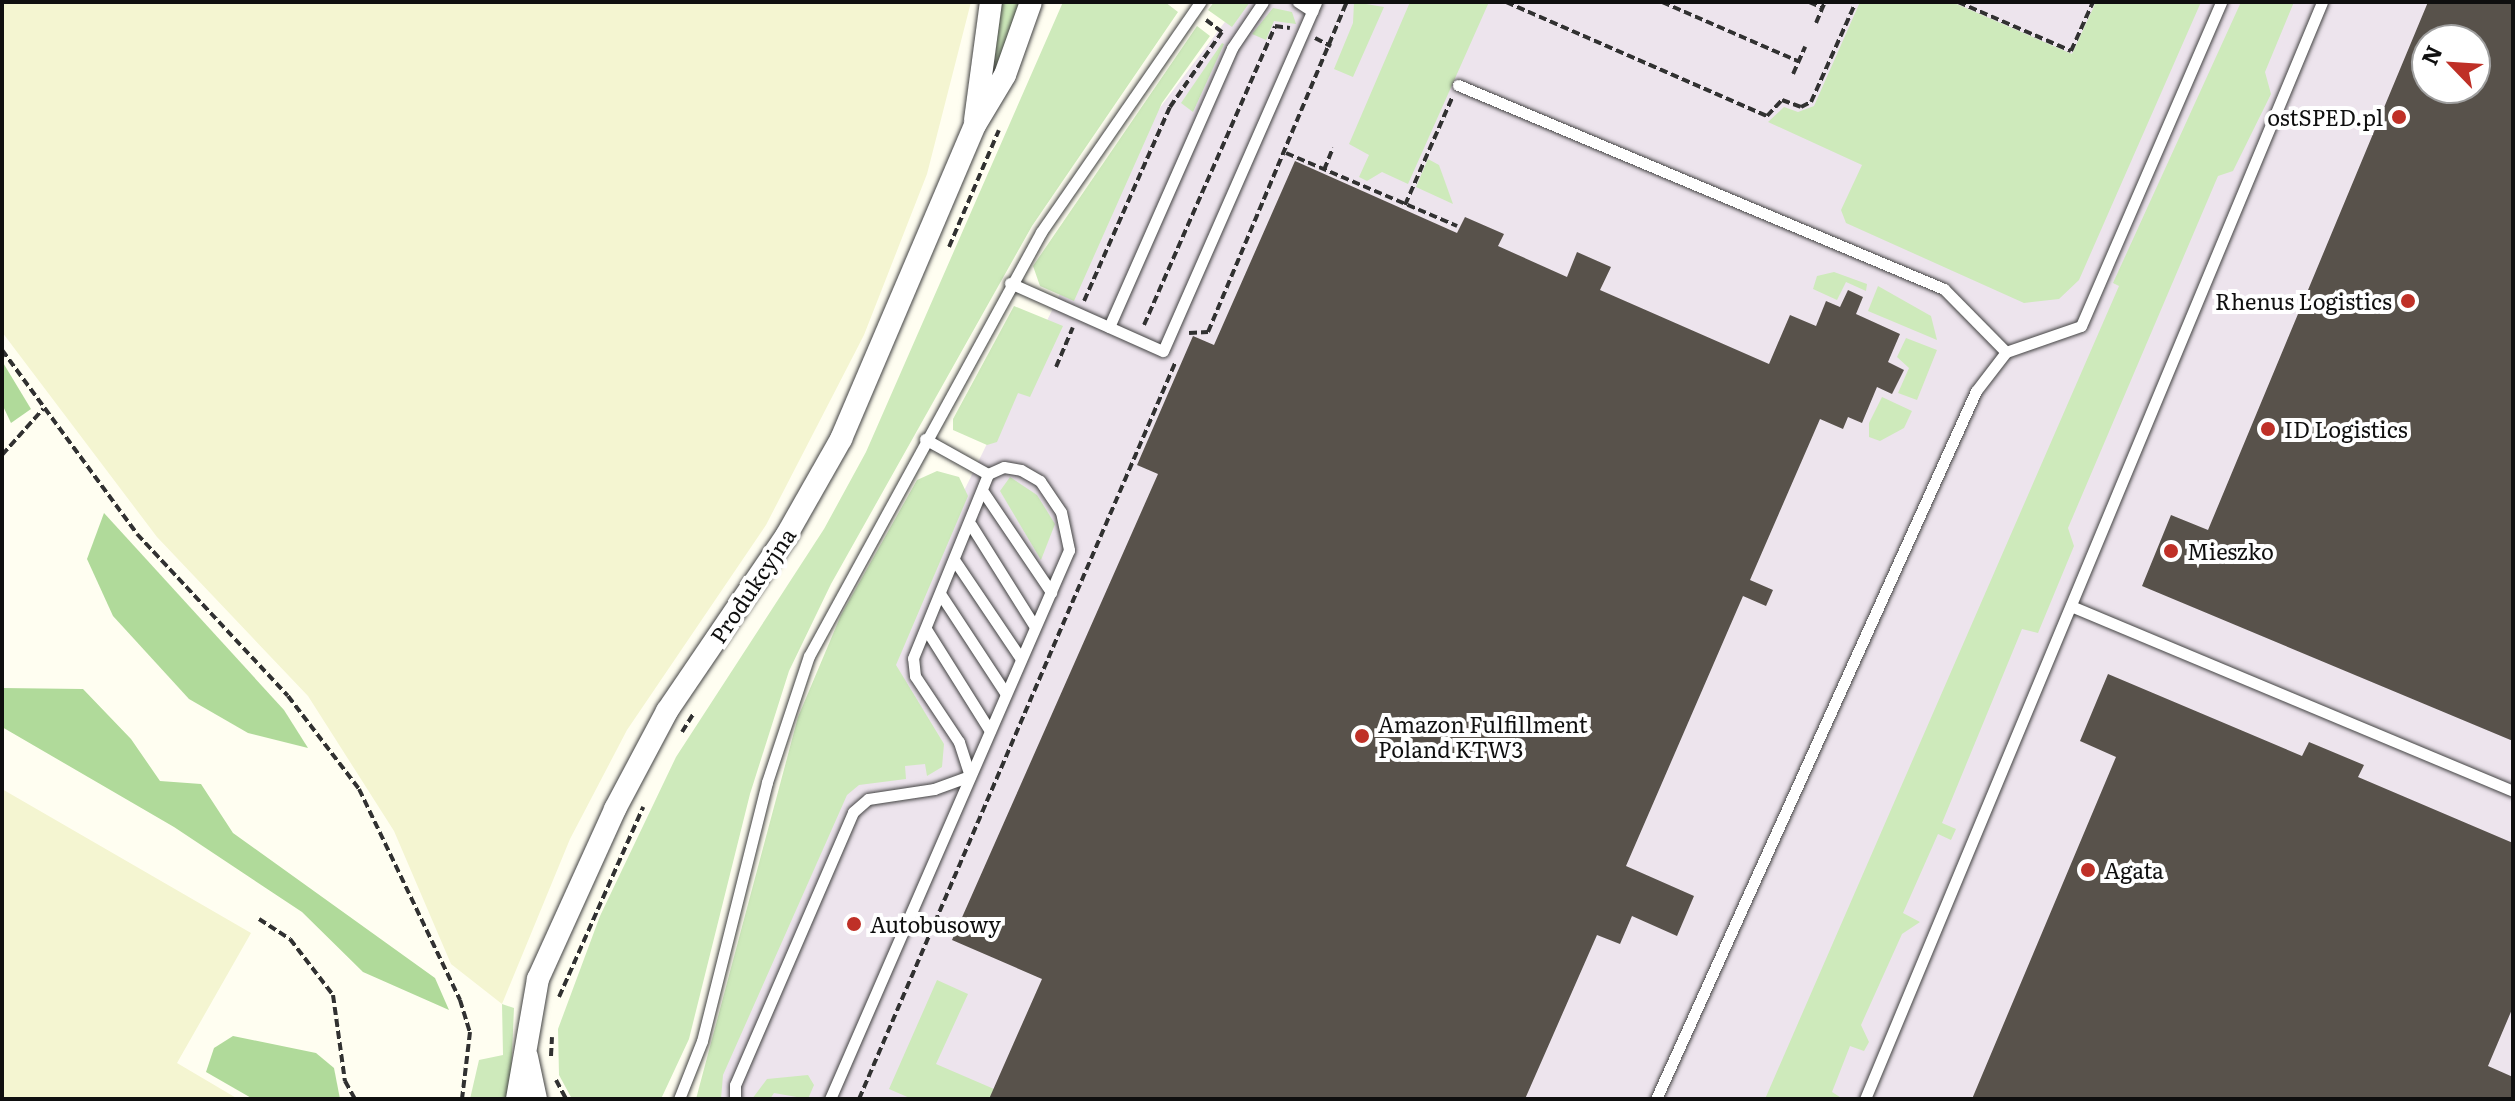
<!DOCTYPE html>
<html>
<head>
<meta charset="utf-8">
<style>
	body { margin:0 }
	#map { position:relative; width:2515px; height:1101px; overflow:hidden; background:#fffef1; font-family:Literata,serif }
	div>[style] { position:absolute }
	.industrial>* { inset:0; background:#ede4ed }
	.farmland>* { inset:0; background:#f4f5d1 }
	.green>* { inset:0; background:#ceeabb }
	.forest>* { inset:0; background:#b0da9a }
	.building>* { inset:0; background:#58524b }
	.path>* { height:4px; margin-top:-2px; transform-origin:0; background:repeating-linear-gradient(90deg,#313131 0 8px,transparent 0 12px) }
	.roads { filter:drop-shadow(0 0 2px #424242) drop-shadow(0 0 2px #424242) }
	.lane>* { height:11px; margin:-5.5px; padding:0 5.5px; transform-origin:5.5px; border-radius:5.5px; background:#fff }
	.street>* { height:22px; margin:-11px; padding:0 11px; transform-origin:11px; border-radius:11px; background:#fff }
	.dots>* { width:22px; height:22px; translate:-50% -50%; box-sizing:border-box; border:4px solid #fff; border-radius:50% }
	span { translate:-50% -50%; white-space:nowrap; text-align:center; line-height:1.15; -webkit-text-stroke:8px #fff; paint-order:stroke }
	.poi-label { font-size:22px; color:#0f0f0f }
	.right { translate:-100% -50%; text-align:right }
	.left { translate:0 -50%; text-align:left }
	.street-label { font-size:22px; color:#0f0f0f }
	.frame { position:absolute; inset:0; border:4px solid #0f0f0f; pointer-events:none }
	.north { position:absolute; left:2411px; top:24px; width:80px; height:80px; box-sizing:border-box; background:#fff; border:2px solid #9f9f9f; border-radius:50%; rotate:295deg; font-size:22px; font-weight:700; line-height:32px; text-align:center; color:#0f0f0f }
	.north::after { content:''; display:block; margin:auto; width:28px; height:36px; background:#bf3027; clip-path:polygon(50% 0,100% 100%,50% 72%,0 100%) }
</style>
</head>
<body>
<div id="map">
	<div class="industrial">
		<i style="clip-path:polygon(evenodd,1240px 2px,2513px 2px,2513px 1099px,703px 1099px,963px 493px,1134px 142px,1240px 2px,2427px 40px,2475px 40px,2475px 88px,2427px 88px,2427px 40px)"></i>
	</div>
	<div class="farmland">
		<i style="clip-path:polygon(2px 2px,971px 2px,927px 174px,864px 335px,766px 525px,627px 730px,570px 839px,502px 1004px,451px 964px,394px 831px,308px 696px,157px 537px,2px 332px)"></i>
		<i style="clip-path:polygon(2px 789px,251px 933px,177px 1063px,238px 1099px,2px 1099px)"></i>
	</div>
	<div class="green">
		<i style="clip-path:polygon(1001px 2px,1022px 2px,992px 79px)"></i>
		<i style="clip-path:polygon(1063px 2px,1165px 2px,1178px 12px,1032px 226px,831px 584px,789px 671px,750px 794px,689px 1039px,661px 1099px,572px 1099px,559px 1075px,558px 1029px,600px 916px,676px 757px,824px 529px,866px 452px)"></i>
		<i style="clip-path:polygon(1214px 2px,1250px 2px,1232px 27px,1208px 10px)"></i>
		<i style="clip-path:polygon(1354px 2px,1384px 7px,1353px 77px,1334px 69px,1353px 23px)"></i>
		<i style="clip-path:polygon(1410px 2px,1489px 2px,1408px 184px,1382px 172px,1367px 181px,1359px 177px,1369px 155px,1349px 144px)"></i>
		<i style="clip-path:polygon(1860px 2px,1952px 2px,2072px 54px,2096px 2px,2201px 2px,2079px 280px,2059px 299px,2024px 303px,1846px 223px,1841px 210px,1862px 165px,1768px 122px,1784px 107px,1798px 112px,1814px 106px)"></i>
		<i style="clip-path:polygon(2241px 2px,2294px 2px,2265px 72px,2271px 94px,2233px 171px,2218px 176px,2068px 528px,2074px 546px,2038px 633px,2022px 629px,1942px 823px,1956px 829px,1951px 840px,1938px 834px,1903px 913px,1920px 922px,1902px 934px,1861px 1025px,1869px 1042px,1864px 1051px,1850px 1046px,1832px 1092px,1843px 1099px,1765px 1099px,2119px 286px,2113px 283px)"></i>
		<i style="clip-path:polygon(1273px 8px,1292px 12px,1296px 24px,1274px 21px,1266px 40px,1252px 34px)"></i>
		<i style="clip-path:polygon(1197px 26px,1210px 36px,1162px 103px,1074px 301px,1040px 286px,1033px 266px)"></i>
		<i style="clip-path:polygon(1222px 43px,1224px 44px,1193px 112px,1181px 103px)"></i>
		<i style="clip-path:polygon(1428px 159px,1439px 165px,1453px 204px,1416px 187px)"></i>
		<i style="clip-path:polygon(1834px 272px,1867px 284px,1866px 291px,1846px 282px,1837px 300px,1813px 289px,1817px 276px)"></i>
		<i style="clip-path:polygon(1878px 286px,1931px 316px,1937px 340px,1868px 311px)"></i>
		<i style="clip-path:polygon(1014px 306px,1063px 326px,1030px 397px,1018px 393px,997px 442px,987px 445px,953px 430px,953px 419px)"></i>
		<i style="clip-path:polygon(1906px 338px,1937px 350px,1917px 400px,1898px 393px,1909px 368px,1897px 357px)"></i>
		<i style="clip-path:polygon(1882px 397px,1912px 411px,1904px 428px,1880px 441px,1869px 437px,1869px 423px)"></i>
		<i style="clip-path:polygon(937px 471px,959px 477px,968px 496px,896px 665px,944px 744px,942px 767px,927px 776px,925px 764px,905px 766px,906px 779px,859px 785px,847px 795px,723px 1075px,721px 1099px,696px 1099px,798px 717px,841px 615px,917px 480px)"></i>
		<i style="clip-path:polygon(1010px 477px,1037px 495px,1055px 524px,1041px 560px,1000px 491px)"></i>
		<i style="clip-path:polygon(937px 980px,968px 994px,936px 1064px,994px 1089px,989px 1099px,912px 1099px,889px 1089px)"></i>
		<i style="clip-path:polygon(502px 1004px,514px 1008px,510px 1099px,470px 1099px,479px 1060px,503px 1055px)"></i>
		<i style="clip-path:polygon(808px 1075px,814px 1085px,808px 1099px,774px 1093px,770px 1099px,752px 1099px,767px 1079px)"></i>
	</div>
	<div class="forest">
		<i style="clip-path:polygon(2px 361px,31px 409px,11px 423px,2px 404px)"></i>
		<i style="clip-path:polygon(104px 513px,284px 710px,308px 748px,248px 733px,189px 699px,113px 616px,87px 559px)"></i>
		<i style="clip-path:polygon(2px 688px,83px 689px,131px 739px,160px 781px,201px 784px,233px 833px,435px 978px,449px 1010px,363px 972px,302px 912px,174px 827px,2px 727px)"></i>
		<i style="clip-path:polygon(233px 1036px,316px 1053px,334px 1068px,340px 1099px,253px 1099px,206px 1072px,214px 1048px)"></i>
	</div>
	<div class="building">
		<i style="clip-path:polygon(evenodd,2428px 2px,2513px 2px,2513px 741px,2142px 586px,2171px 515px,2208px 530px,2428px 2px,2427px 40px,2475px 40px,2475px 88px,2427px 88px,2427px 40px)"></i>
		<i style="clip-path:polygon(1295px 161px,1457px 233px,1465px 217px,1504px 234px,1498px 246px,1567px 277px,1577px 252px,1611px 267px,1600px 290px,1769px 364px,1790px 315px,1816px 326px,1826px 301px,1840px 307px,1848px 290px,1863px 297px,1856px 314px,1900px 334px,1888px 362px,1904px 370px,1892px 394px,1877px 387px,1862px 423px,1848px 417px,1843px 429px,1820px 419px,1750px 580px,1773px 590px,1766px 606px,1743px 596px,1626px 866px,1694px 896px,1677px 936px,1632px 916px,1620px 944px,1597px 935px,1525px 1099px,989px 1099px,1042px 979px,952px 940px,1158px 474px,1137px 465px,1193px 336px,1214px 345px)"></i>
		<i style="clip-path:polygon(2108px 674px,2302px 756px,2309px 742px,2364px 765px,2358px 777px,2513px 843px,2513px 1007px,2488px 1066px,2513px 1077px,2513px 1099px,1972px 1099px,2116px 757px,2080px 741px)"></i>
	</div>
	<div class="path">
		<i style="left:1506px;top:2px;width:285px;rotate:23.6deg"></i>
		<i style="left:1767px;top:116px;width:22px;rotate:-47deg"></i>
		<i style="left:1782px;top:100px;width:20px;rotate:20deg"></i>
		<i style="left:1801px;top:107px;width:11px;rotate:-27deg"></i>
		<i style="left:1811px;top:102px;width:110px;rotate:-65.8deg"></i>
		<i style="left:1662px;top:2px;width:148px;rotate:23.5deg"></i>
		<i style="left:1809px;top:2px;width:13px;rotate:23deg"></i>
		<i style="left:1958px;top:2px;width:123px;rotate:23.4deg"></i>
		<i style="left:2071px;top:51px;width:54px;rotate:-65.8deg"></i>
		<i style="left:1816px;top:23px;width:23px;rotate:-67deg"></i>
		<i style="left:1315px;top:38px;width:18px;rotate:27deg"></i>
		<i style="left:1793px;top:74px;width:30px;rotate:-66deg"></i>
		<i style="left:1286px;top:153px;width:186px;rotate:23.1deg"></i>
		<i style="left:1324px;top:170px;width:24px;rotate:-68deg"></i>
		<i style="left:1405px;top:205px;width:117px;rotate:-66.3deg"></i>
		<i style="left:949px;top:247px;width:127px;rotate:-66.9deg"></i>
		<i style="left:1084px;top:301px;width:212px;rotate:-66.1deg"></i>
		<i style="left:1170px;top:107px;width:91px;rotate:-55.3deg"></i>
		<i style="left:1222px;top:32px;width:20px;rotate:-143deg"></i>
		<i style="left:1144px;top:325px;width:326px;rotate:-66.3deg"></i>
		<i style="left:1275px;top:26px;width:15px;rotate:8deg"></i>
		<i style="left:1189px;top:333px;width:19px;rotate:-3deg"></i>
		<i style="left:1208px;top:332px;width:358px;rotate:-67.2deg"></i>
		<i style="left:2px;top:350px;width:228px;rotate:53.7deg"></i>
		<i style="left:137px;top:534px;width:221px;rotate:47deg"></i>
		<i style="left:288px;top:696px;width:117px;rotate:52.6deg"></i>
		<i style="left:359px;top:789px;width:234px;rotate:64.4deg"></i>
		<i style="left:460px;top:1000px;width:34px;rotate:73deg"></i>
		<i style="left:470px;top:1032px;width:67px;rotate:96.8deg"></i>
		<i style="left:1056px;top:367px;width:43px;rotate:-67deg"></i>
		<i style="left:2px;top:455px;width:62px;rotate:-48.3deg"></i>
		<i style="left:682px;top:732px;width:22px;rotate:-58deg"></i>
		<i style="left:259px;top:919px;width:37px;rotate:33deg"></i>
		<i style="left:290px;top:939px;width:71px;rotate:52.5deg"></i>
		<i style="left:333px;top:995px;width:87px;rotate:82.1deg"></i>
		<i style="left:345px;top:1081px;width:21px;rotate:61deg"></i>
		<i style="left:559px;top:997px;width:208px;rotate:-66.1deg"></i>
		<i style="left:551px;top:1056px;width:19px;rotate:-87deg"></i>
		<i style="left:556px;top:1080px;width:21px;rotate:62deg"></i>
		<i style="left:859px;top:1099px;width:801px;rotate:-66.76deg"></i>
	</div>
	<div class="roads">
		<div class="lane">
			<i style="left:1298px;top:2px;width:17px;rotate:33deg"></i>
			<i style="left:1458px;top:85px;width:527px;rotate:22.77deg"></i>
			<i style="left:1944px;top:289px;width:88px;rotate:45.5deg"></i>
			<i style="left:1010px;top:283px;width:167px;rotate:24deg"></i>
			<i style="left:1163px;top:351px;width:381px;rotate:-66.3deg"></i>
			<i style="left:1109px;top:327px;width:305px;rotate:-66.2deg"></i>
			<i style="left:1232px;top:48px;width:55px;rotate:-56deg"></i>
			<i style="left:925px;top:439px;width:72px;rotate:29.1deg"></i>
			<i style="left:984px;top:493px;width:120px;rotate:55.9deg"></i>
			<i style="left:971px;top:525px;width:120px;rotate:57.9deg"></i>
			<i style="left:955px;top:561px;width:118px;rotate:56deg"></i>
			<i style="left:941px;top:595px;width:118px;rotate:56.7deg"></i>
			<i style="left:2071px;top:606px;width:479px;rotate:22.7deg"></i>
			<i style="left:926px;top:629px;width:120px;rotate:57.9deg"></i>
			<i style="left:679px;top:1099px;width:62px;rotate:-68.4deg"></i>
			<i style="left:702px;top:1041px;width:267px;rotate:-75.9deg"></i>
			<i style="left:767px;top:782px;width:133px;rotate:-71.6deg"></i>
			<i style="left:809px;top:656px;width:483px;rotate:-61.3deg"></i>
			<i style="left:1041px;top:232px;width:280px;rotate:-55.3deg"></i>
			<i style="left:735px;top:1099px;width:14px;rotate:-90deg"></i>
			<i style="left:735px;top:1085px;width:297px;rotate:-66.6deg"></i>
			<i style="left:853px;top:812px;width:20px;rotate:-41deg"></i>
			<i style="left:868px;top:799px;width:67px;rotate:-8.6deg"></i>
			<i style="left:934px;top:789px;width:38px;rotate:-20deg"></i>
			<i style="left:970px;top:776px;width:36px;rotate:-108deg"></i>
			<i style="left:959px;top:742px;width:79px;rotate:-123.7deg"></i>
			<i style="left:915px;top:676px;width:18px;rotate:-96deg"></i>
			<i style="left:913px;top:658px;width:199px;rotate:-67.8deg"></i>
			<i style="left:988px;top:474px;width:17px;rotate:-24deg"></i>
			<i style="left:1004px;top:467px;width:17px;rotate:10deg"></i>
			<i style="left:1021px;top:470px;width:22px;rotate:30deg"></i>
			<i style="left:1040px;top:481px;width:37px;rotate:56deg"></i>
			<i style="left:1061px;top:512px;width:39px;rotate:78deg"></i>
			<i style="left:1069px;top:550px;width:599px;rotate:113.53deg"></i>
			<i style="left:1656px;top:1099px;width:777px;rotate:-65.68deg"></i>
			<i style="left:1976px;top:391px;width:49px;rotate:-52.4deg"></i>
			<i style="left:2006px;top:352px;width:79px;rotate:-19.1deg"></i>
			<i style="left:2081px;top:326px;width:353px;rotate:-66.6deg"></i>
			<i style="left:1865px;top:1099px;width:1188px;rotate:-67.38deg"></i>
		</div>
		<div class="street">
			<i style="left:975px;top:120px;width:119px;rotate:-82.3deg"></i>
			<i style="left:527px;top:1057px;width:43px;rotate:77.9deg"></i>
			<i style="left:517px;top:1099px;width:122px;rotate:-80.1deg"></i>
			<i style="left:538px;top:979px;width:187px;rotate:-65.6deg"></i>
			<i style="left:615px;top:809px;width:111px;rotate:-62deg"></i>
			<i style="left:667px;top:711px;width:212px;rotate:-55.8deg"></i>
			<i style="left:786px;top:536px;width:112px;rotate:-60.4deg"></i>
			<i style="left:841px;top:439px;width:341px;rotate:-66.9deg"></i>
			<i style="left:975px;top:125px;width:58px;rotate:-59deg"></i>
			<i style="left:1005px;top:75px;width:77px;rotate:-70.4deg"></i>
		</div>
	</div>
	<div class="dots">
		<i style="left:2399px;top:117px;background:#bf3027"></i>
		<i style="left:2408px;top:301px;background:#bf3027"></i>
		<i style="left:2268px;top:429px;background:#bf3027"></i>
		<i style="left:2171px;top:551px;background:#bf3027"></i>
		<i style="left:1362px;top:736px;background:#bf3027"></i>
		<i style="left:2088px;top:870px;background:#bf3027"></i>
		<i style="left:854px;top:924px;background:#bf3027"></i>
	</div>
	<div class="poi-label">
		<span class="right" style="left:2383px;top:117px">ostSPED.pl</span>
		<span class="right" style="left:2392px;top:301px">Rhenus Logistics</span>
		<span class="left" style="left:2284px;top:429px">ID Logistics</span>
		<span class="left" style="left:2187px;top:551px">Mieszko</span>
		<span class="left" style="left:1378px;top:736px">Amazon Fulfillment<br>Poland KTW3</span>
		<span class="left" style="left:2104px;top:870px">Agata</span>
		<span class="left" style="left:870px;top:924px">Autobusowy</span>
	</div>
	<div class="street-label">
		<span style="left:752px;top:585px;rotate:-56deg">Produkcyjna</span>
	</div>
	<div class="frame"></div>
	<div class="north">N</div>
</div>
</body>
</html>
